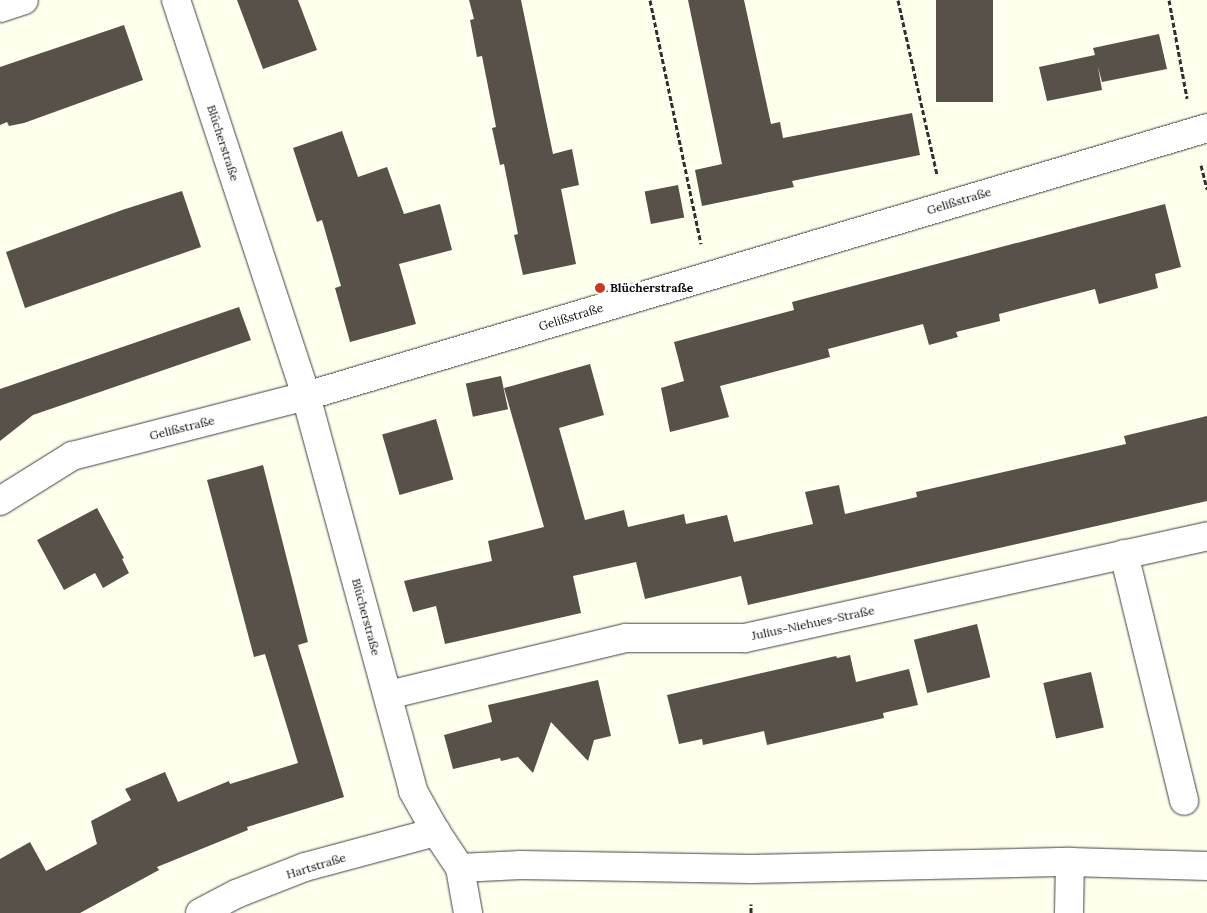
<!DOCTYPE html>
<html>
<head>
<meta charset="utf-8">
<style>
	body { margin:0 }
	#map { position:relative; width:1207px; height:913px; overflow:hidden; background:#ffe; font-family:Lora,serif }
	div>[style] { position:absolute }
	.building>* { inset:0; background:#575149; transform-origin:0 0 }
	.path>* { height:3px; margin-top:-1.5px; transform-origin:0; background:repeating-linear-gradient(90deg,#2f2f2f 0 5px,transparent 0 7.5px) }
	.roads { filter:drop-shadow(0 0 1px #404040) drop-shadow(0 0 1px #404040) }
	.minor>* { height:28px; margin:-14px; padding:0 14px; transform-origin:14px; border-radius:14px; background:#fff }
	.dots>* { width:14px; height:14px; translate:-50% -50%; box-sizing:border-box; border:2px solid #fff; border-radius:50% }
	span { translate:-50% -50%; white-space:nowrap; text-align:center; line-height:1.15; -webkit-text-stroke:5px #fff; paint-order:stroke }
	.street-label { font-size:12px; color:#0d0d0d }
	.poi-label { font-size:12px; color:#0d0d0d; font-weight:700 }
	.left { translate:0 -50%; text-align:left }
</style>
</head>
<body>
<div id="map">
	<div class="building">
		<i style="clip-path:polygon(237px 0,298px 0,317px 50px,263px 69px)"></i>
		<i style="clip-path:polygon(469px 0,521px 0,553px 154px,572px 149px,579px 185px,561px 189px,576px 264px,523px 275px,514px 235px,518px 234px,504px 164px,500px 165px,492px 128px,496px 127px,482px 56px,477px 57px,470px 20px,474px 19px)"></i>
		<i style="clip-path:polygon(688px 0,744px 0,771px 124px,780px 122px,783px 138px,912px 113px,920px 155px,792px 181px,794px 187px,702px 206px,695px 170px,722px 164px)"></i>
		<i style="left:936px;top:0;width:57px;height:102px"></i>
		<i style="clip-path:polygon(124px 25px,143px 80px,24px 123px,9px 126px,7px 122px,0 125px,0 67px)"></i>
		<i style="clip-path:polygon(1159px 34px,1167px 69px,1102px 82px,1098px 67px,1102px 90px,1047px 101px,1039px 67px,1095px 55px,1093px 48px)"></i>
		<i style="clip-path:polygon(342px 131px,358px 177px,387px 167px,404px 214px,440px 204px,452px 250px,399px 264px,416px 324px,350px 342px,335px 288px,341px 286px,322px 220px,317px 222px,293px 148px)"></i>
		<i style="left:678px;top:185px;width:33px;height:34px;rotate:79deg"></i>
		<i style="clip-path:polygon(182px 191px,201px 247px,25px 308px,6px 252px,122px 210px)"></i>
		<i style="clip-path:polygon(1165px 204px,1181px 267px,1155px 274px,1158px 288px,1099px 304px,1095px 289px,999px 314px,1000px 321px,956px 332px,958px 337px,929px 345px,923px 324px,828px 349px,830px 357px,720px 386px,729px 417px,670px 432px,661px 388px,684px 381px,674px 342px,794px 310px,792px 302px)"></i>
		<i style="clip-path:polygon(239px 307px,251px 340px,33px 415px,0 441px,0 389px)"></i>
		<i style="clip-path:polygon(590px 364px,604px 415px,559px 428px,585px 520px,624px 510px,628px 527px,684px 514px,686px 524px,727px 515px,734px 542px,813px 524px,805px 492px,839px 485px,845px 514px,917px 497px,916px 492px,1126px 444px,1124px 436px,1207px 416px,1207px 501px,748px 605px,741px 576px,645px 599px,636px 562px,573px 576px,581px 613px,445px 644px,436px 606px,413px 612px,404px 581px,492px 561px,488px 541px,544px 527px,504px 388px)"></i>
		<i style="left:501px;top:376px;width:34px;height:36px;rotate:78deg"></i>
		<i style="left:436px;top:419px;width:63px;height:56px;rotate:74deg"></i>
		<i style="clip-path:polygon(263px 465px,308px 642px,298px 645px,344px 797px,247px 827px,248px 830px,157px 867px,159px 870px,80px 913px,0 913px,0 859px,30px 842px,46px 871px,97px 844px,91px 821px,131px 800px,125px 789px,165px 772px,178px 802px,229px 781px,230px 784px,298px 763px,265px 654px,254px 657px,207px 480px)"></i>
		<i style="clip-path:polygon(97px 508px,124px 558px,122px 559px,129px 573px,103px 588px,95px 573px,64px 590px,37px 540px)"></i>
		<i style="left:977px;top:624px;width:55px;height:65px;rotate:76deg"></i>
		<i style="clip-path:polygon(850px 655px,856px 682px,909px 669px,918px 705px,883px 713px,884px 718px,767px 745px,764px 731px,703px 745px,702px 739px,679px 744px,667px 695px,836px 656px,837px 658px)"></i>
		<i style="left:1091px;top:672px;width:57px;height:49px;rotate:77deg"></i>
		<i style="clip-path:polygon(598px 680px,611px 736px,594px 740px,588px 761px,551px 722px,533px 773px,518px 757px,501px 761px,500px 758px,453px 769px,444px 735px,492px 722px,488px 705px)"></i>
	</div>
	<div class="path">
		<i style="left:650px;top:0;width:249px;rotate:78.2deg"></i>
		<i style="left:898px;top:0;width:178px;rotate:77.4deg"></i>
		<i style="left:1169px;top:0;width:100px;rotate:79.6deg"></i>
		<i style="left:1201px;top:165px;width:25px;rotate:76deg"></i>
		<i style="left:751px;top:913px;width:9px;rotate:-90deg"></i>
	</div>
	<div class="roads">
		<div class="minor">
			<i style="left:176px;top:0;width:417px;rotate:71.8deg"></i>
			<i style="left:306px;top:396px;width:409px;rotate:74.8deg"></i>
			<i style="left:413px;top:791px;width:47px;rotate:60.7deg"></i>
			<i style="left:436px;top:832px;width:43px;rotate:56.3deg"></i>
			<i style="left:460px;top:868px;width:46px;rotate:79.9deg"></i>
			<i style="left:0;top:8px;width:25px;rotate:-18deg"></i>
			<i style="left:0;top:501px;width:85px;rotate:-32deg"></i>
			<i style="left:72px;top:456px;width:242px;rotate:-14.4deg"></i>
			<i style="left:306px;top:396px;width:940px;rotate:-16.56deg"></i>
			<i style="left:1124px;top:554px;width:254px;rotate:76.3deg"></i>
			<i style="left:388px;top:695px;width:245px;rotate:-13.5deg"></i>
			<i style="left:626px;top:638px;width:119px"></i>
			<i style="left:745px;top:638px;width:473px;rotate:-12.4deg"></i>
			<i style="left:460px;top:868px;width:61px;rotate:-2.8deg"></i>
			<i style="left:521px;top:865px;width:230px;rotate:1deg"></i>
			<i style="left:751px;top:869px;width:319px;rotate:-1.3deg"></i>
			<i style="left:1070px;top:862px;width:137px;rotate:1.7deg"></i>
			<i style="left:200px;top:913px;width:41px;rotate:-27.8deg"></i>
			<i style="left:236px;top:894px;width:74px;rotate:-21.4deg"></i>
			<i style="left:305px;top:867px;width:136px;rotate:-15deg"></i>
			<i style="left:1069px;top:913px;width:51px;rotate:-88.9deg"></i>
		</div>
	</div>
	<div class="dots">
		<i style="left:600px;top:288px;background:#c43b1f"></i>
	</div>
	<div class="street-label">
		<span style="left:223px;top:143px;rotate:72deg">Blücherstraße</span>
		<span style="left:959px;top:201px;rotate:-17deg">Gelißstraße</span>
		<span style="left:571px;top:317px;rotate:-17deg">Gelißstraße</span>
		<span style="left:182px;top:428px;rotate:-14deg">Gelißstraße</span>
		<span style="left:366px;top:617px;rotate:75deg">Blücherstraße</span>
		<span style="left:813px;top:623px;rotate:-12deg">Julius-Niehues-Straße</span>
		<span style="left:316px;top:866px;rotate:-17deg">Hartstraße</span>
	</div>
	<div class="poi-label">
		<span class="left" style="left:610px;top:288px">Blücherstraße</span>
	</div>
</div>
</body>
</html>
